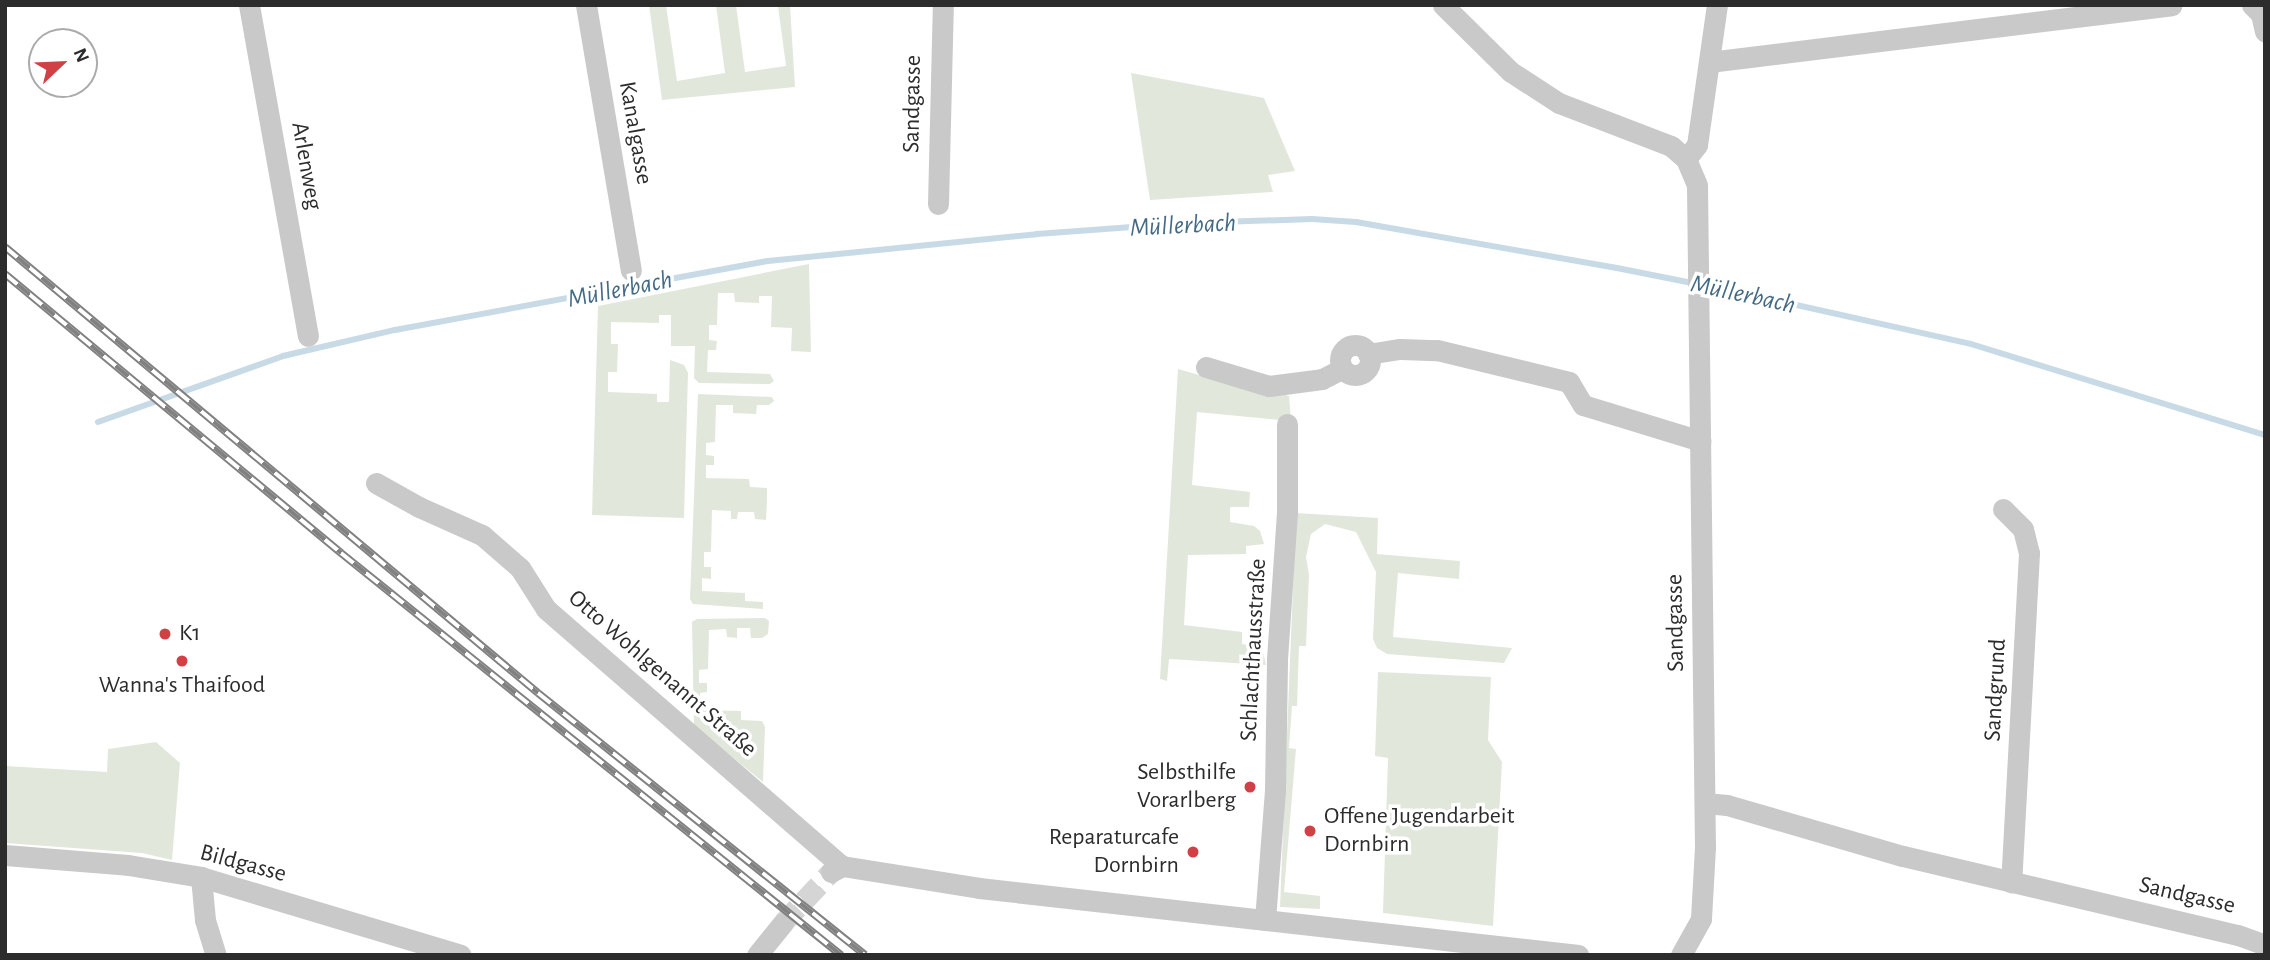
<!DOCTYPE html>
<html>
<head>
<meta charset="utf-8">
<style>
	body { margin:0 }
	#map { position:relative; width:2270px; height:960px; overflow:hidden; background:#fff; font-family:"Alegreya Sans",sans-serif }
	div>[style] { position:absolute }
	.green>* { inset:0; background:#e1e8db }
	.stream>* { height:6px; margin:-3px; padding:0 3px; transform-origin:3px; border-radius:3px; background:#c8dae6 }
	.minor-tunnel>* { height:21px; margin-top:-10.5px; transform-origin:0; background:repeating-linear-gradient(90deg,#d5d5d5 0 21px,transparent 0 31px) }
	.minor>* { height:21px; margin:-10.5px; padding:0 10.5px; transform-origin:10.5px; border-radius:10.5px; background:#c9c9c9 }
	.minor>.ring { margin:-10.5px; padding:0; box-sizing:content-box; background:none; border:21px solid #c9c9c9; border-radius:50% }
	.rail>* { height:8px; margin-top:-4px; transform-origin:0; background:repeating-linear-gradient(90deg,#fff 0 16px,#818181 0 32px); box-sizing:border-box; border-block:2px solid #818181 }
	.dots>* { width:19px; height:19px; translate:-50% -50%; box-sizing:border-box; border:4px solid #fff; border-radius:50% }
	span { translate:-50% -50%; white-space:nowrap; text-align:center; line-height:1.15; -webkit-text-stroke:7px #fff; paint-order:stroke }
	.street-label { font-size:24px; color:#2c2c2c }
	.poi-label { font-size:24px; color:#2c2c2c }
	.left { translate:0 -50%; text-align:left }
	.right { translate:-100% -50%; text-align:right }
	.water-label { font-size:26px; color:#436984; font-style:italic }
	.frame { position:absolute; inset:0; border:7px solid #2c2c2c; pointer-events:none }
	.north { position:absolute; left:28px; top:28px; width:70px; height:70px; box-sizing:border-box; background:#fff; border:2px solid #ababab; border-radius:50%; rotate:67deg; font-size:19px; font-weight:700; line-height:28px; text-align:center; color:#2c2c2c }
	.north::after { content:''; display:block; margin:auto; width:24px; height:32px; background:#d14045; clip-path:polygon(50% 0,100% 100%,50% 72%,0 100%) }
</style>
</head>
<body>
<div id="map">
	<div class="green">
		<i style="clip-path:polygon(649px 5px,666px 5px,677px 81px,725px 73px,716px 5px,736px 5px,745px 72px,786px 66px,778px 6px,790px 6px,795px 87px,662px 100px)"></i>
		<i style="clip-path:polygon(1131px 73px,1264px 98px,1295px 171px,1268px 175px,1273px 192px,1150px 200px)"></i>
		<i style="clip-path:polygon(809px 264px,811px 352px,791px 351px,792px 328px,771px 327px,772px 296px,759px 296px,759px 303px,735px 302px,734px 293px,718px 293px,717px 325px,709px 325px,709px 340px,717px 341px,716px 350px,708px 350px,707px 372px,770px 374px,774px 381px,770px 384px,699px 383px,694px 378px,695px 346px,671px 346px,671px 315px,659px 315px,659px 323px,611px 322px,611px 344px,618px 344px,617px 372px,608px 372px,608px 392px,657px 394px,657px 402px,669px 402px,670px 360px,684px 365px,688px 373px,684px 518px,592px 515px,598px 306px)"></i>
		<i style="clip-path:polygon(1178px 369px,1199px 375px,1203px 372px,1289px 396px,1291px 421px,1197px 412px,1192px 485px,1250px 492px,1249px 507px,1230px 507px,1230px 522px,1254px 526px,1260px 531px,1264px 544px,1246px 546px,1246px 554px,1188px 555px,1184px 625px,1242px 632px,1242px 644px,1262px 647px,1266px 665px,1169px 659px,1167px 681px,1160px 679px)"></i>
		<i style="clip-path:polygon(698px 394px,772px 397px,774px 401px,769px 405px,757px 405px,756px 414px,733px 413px,733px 405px,716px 405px,715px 442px,706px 443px,706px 455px,714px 456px,714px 465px,706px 465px,706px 478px,749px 479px,750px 487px,767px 488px,767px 502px,766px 520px,755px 519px,754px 512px,738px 512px,737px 519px,731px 519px,731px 511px,712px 510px,711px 552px,704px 552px,704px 567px,711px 567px,711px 579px,702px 578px,702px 591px,745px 593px,745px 601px,763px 602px,763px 609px,693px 604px,690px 599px)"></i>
		<i style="clip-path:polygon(1296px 513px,1378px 518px,1377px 554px,1460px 561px,1459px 579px,1398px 573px,1393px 637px,1512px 648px,1504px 663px,1387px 654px,1377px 648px,1373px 639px,1376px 572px,1356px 532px,1325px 524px,1311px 534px,1306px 557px,1309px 575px,1306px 646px,1299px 646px,1297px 706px,1292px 706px,1289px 748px,1296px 749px,1284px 892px,1320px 896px,1320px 909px,1280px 907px)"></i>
		<i style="clip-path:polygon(765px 618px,769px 621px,768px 634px,762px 638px,751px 638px,750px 628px,737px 628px,737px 638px,727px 637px,726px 629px,709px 630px,708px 669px,699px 670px,699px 683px,707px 683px,707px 692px,700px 693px,700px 710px,741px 711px,741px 720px,762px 721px,765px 727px,763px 782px,694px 726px,692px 622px,697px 619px)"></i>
		<i style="clip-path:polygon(1378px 672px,1491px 677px,1488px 740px,1502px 762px,1493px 926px,1383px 913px,1388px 758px,1375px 756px)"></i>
		<i style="clip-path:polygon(156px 742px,180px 763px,172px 860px,142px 853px,5px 843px,5px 766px,107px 772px,108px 749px)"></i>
	</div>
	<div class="stream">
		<i style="left:98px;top:422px;width:196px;rotate:-19.6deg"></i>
		<i style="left:283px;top:356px;width:115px;rotate:-13.1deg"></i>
		<i style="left:395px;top:330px;width:379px;rotate:-10.5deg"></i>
		<i style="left:768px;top:261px;width:270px;rotate:-5.7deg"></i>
		<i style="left:1037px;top:234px;width:150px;rotate:-4.2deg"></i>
		<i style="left:1187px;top:223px;width:125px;rotate:-1.8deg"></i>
		<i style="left:1312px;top:219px;width:44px;rotate:3.9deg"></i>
		<i style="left:1356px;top:222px;width:265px;rotate:10deg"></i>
		<i style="left:1617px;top:268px;width:138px;rotate:11.3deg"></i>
		<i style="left:1752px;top:295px;width:224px;rotate:12.6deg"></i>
		<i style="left:1971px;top:344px;width:308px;rotate:17.2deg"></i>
	</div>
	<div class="minor-tunnel">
		<i style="left:783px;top:923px;width:70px;rotate:-46.7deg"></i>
	</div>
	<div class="minor">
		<i style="left:249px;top:5px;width:336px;rotate:79.9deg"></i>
		<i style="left:586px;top:5px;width:269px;rotate:80.4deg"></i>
		<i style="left:1443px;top:5px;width:95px;rotate:44.6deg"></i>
		<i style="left:1511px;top:72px;width:57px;rotate:32.9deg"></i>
		<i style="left:1559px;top:103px;width:120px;rotate:21deg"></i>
		<i style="left:1671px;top:146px;width:20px;rotate:41deg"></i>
		<i style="left:1686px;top:159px;width:28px;rotate:67deg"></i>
		<i style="left:1697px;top:185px;width:662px;rotate:89.31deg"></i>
		<i style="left:1705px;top:847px;width:72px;rotate:93.2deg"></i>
		<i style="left:1701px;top:919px;width:41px;rotate:119.1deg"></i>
		<i style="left:2252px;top:5px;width:13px;rotate:45deg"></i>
		<i style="left:2261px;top:14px;width:18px;rotate:77deg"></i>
		<i style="left:1709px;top:62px;width:466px;rotate:-7deg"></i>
		<i style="left:1686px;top:159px;width:18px;rotate:-52deg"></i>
		<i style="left:1697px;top:145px;width:141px;rotate:-81.9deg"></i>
		<i style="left:938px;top:204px;width:199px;rotate:-88.6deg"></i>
		<i class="ring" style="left:1340px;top:345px;width:9px;height:9px"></i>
		<i style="left:1368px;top:354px;width:32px;rotate:-9deg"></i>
		<i style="left:1400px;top:349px;width:37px;rotate:2deg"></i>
		<i style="left:1437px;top:350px;width:136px;rotate:13.6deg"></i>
		<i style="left:1569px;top:382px;width:27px;rotate:59deg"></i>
		<i style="left:1583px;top:405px;width:123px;rotate:17deg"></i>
		<i style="left:1206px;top:367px;width:66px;rotate:16.8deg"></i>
		<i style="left:1269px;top:386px;width:53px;rotate:-7.5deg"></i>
		<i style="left:1322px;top:379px;width:22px;rotate:-27deg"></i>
		<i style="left:376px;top:483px;width:49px;rotate:29.2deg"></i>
		<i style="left:419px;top:507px;width:69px;rotate:24deg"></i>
		<i style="left:482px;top:535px;width:50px;rotate:41deg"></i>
		<i style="left:520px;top:568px;width:49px;rotate:57.6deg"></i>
		<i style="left:546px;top:609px;width:392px;rotate:41deg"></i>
		<i style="left:2003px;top:509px;width:28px;rotate:45deg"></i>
		<i style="left:2023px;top:529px;width:25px;rotate:76deg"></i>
		<i style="left:2029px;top:553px;width:330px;rotate:93.1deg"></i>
		<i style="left:1705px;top:803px;width:22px;rotate:5deg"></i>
		<i style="left:1727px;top:805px;width:183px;rotate:16.2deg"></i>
		<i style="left:1903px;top:856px;width:344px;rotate:13.3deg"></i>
		<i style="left:2238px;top:935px;width:29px;rotate:20deg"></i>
		<i style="left:5px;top:855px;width:123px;rotate:4.6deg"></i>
		<i style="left:128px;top:865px;width:74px;rotate:9.3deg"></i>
		<i style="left:201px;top:877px;width:271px;rotate:16.7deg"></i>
		<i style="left:831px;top:872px;width:13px;rotate:-29deg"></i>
		<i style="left:842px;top:866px;width:139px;rotate:9.1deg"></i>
		<i style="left:979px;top:888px;width:603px;rotate:6.38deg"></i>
		<i style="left:201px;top:877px;width:43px;rotate:84.7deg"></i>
		<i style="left:205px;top:920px;width:37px;rotate:73deg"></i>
		<i style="left:1265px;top:920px;width:130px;rotate:-85.6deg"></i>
		<i style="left:1275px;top:790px;width:131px;rotate:-89.1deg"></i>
		<i style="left:1277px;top:659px;width:146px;rotate:-86.1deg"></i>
		<i style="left:1287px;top:513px;width:89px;rotate:-90deg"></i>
		<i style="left:757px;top:955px;width:41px;rotate:-50.9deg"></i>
	</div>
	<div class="rail">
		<i style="left:5px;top:247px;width:695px;rotate:39.92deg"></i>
		<i style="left:538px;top:693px;width:419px;rotate:38.7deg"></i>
		<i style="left:5px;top:274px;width:437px;rotate:39.7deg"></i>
		<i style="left:341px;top:553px;width:642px;rotate:38.8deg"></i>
	</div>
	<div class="dots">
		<i style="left:165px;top:634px;background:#d14045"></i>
		<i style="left:182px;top:661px;background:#d14045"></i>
		<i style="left:1250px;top:787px;background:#d14045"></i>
		<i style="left:1310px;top:831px;background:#d14045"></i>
		<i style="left:1193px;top:852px;background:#d14045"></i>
	</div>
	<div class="street-label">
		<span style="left:913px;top:104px;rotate:-89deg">Sandgasse</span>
		<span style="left:635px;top:133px;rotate:80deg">Kanalgasse</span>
		<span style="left:306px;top:166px;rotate:80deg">Arlenweg</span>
		<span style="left:1676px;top:623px;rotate:-91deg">Sandgasse</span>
		<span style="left:1254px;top:650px;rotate:-87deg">Schlachthausstraße</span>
		<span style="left:662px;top:674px;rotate:41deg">Otto Wohlgenannt Straße</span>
		<span style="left:1996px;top:690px;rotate:-87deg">Sandgrund</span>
		<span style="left:243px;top:864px;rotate:15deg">Bildgasse</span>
		<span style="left:2187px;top:896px;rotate:13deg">Sandgasse</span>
	</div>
	<div class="poi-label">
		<span class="left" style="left:179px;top:634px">K1</span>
		<span style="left:182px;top:686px">Wanna's Thaifood</span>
		<span class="right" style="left:1236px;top:787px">Selbsthilfe<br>Vorarlberg</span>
		<span class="left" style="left:1324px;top:831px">Offene Jugendarbeit<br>Dornbirn</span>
		<span class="right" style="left:1179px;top:852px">Reparaturcafe<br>Dornbirn</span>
	</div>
	<div class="water-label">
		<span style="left:1183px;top:226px;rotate:-3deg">Müllerbach</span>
		<span style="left:620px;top:290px;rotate:-11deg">Müllerbach</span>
		<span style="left:1743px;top:295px;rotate:12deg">Müllerbach</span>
	</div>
	<div class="frame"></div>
	<div class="north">N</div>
</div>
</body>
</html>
